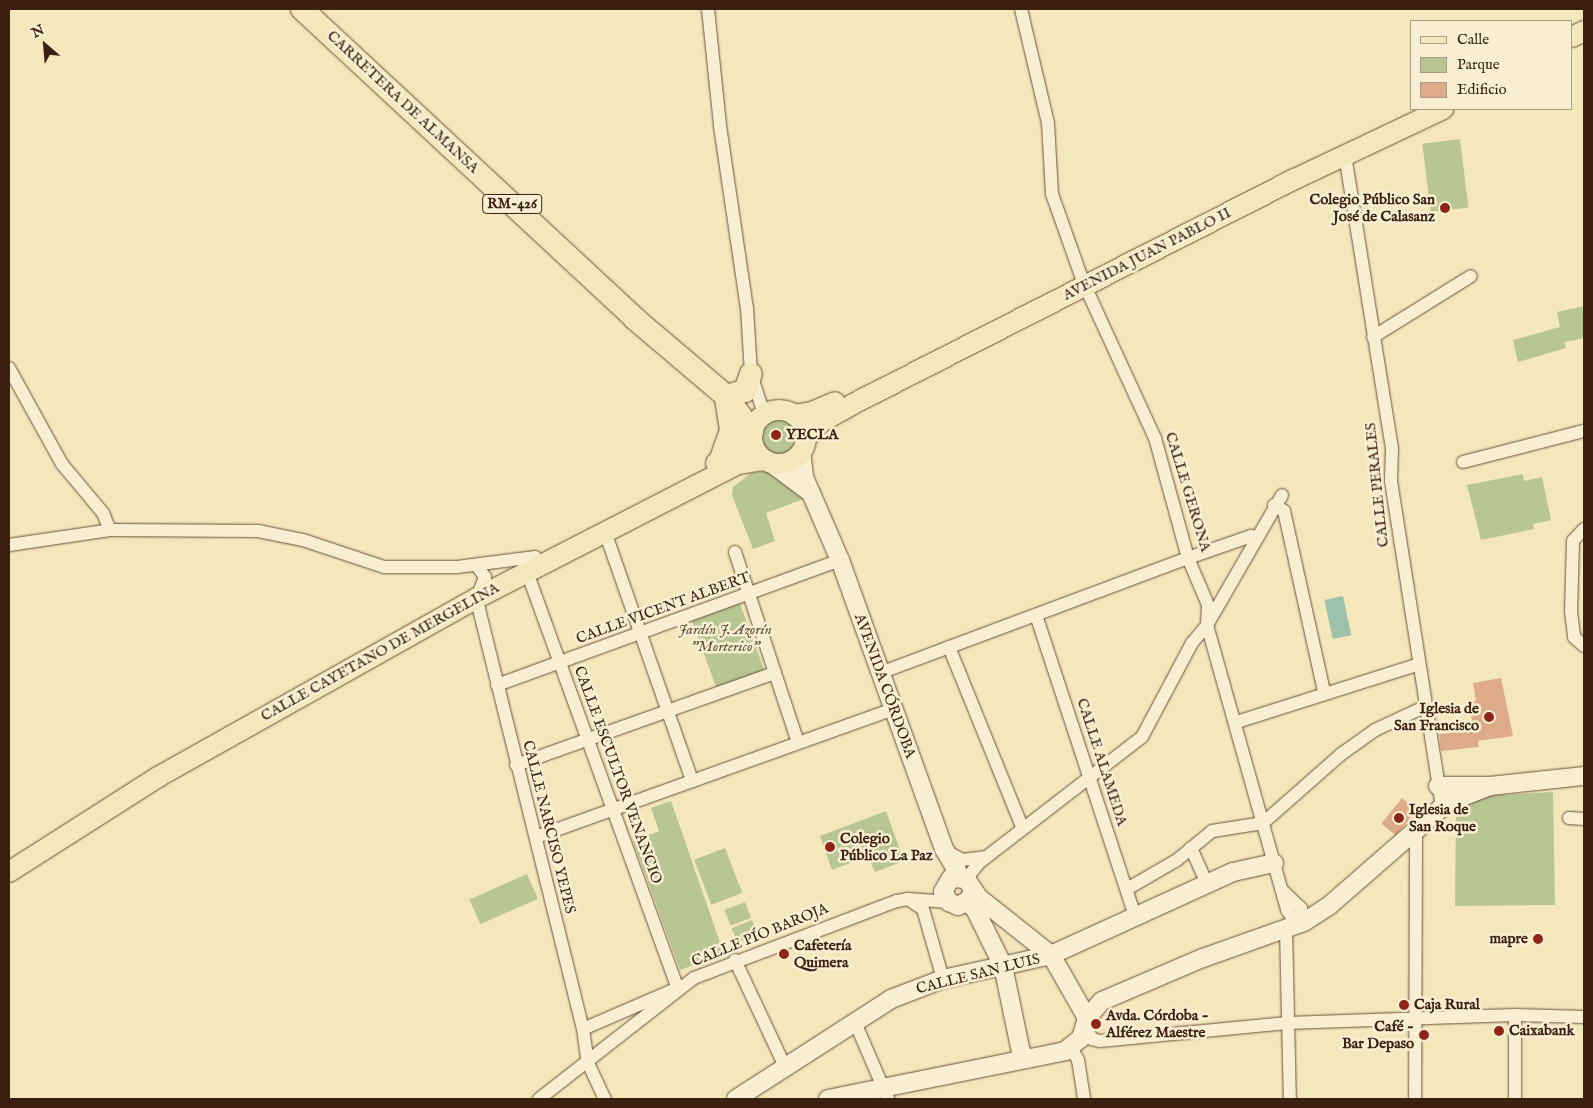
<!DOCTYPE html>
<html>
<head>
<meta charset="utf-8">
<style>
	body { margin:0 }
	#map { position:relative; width:1593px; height:1108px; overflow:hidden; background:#f5e7bc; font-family:"IM FELL English",serif }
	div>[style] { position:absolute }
	.green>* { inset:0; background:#b8c693; transform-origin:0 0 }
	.round { border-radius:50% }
	.water>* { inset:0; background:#9dc1aa; transform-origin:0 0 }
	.building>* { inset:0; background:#deab8a; transform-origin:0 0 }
	.roads { filter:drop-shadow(0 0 1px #6a513b) drop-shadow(0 0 1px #6a513b) }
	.street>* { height:12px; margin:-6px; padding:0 6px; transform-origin:6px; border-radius:6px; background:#f8efd3 }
	.secondary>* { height:18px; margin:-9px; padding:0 9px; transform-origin:9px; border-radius:9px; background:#f8efd3 }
	.primary>* { height:20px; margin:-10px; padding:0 10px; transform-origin:10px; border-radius:10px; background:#f5e7bc }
	.primary>.ring { margin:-10px; padding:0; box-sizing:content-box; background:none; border:20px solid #f5e7bc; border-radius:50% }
	.highway>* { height:22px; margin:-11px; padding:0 11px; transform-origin:11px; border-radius:11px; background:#f5e7bc }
	.dots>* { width:14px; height:14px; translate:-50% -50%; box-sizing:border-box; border:2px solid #f8efd3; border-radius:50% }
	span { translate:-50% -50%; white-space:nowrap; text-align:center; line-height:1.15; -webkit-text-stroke:5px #f8efd3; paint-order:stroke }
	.shield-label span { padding:1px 4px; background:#f8efd3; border:1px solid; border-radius:4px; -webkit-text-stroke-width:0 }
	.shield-label { font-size:14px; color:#3b1f10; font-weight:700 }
	.street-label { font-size:15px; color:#3b1f10 }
	.poi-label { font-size:15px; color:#3b1f10; font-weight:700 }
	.right { translate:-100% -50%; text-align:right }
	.left { translate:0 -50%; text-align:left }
	.park-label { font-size:15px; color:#605137; font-style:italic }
	.frame { position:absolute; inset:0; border:10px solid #3b1f10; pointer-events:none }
	.legend { position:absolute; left:1410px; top:20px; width:162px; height:90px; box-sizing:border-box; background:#f8efd3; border:1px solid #ac9c85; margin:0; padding:6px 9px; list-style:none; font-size:15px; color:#3b1f10 }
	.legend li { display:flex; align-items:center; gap:10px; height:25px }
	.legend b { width:25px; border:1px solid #ac9c85 }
	.north { position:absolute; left:20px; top:20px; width:50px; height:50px; -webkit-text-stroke:4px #f8efd3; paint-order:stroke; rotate:333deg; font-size:14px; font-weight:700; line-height:20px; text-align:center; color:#3b1f10 }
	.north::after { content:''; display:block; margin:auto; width:18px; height:22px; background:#3b1f10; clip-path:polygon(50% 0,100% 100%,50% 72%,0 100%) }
</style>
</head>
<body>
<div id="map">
	<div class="green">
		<i style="left:1460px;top:139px;width:69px;height:38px;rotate:83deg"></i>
		<i style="clip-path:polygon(1584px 306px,1584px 338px,1565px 342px,1566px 348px,1518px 362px,1513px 340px,1560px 327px,1557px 312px)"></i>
		<i class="round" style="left:760px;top:418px;width:38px;height:38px"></i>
		<i style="clip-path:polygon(768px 471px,806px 498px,766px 513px,775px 541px,753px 549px,732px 495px,733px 487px,751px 473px)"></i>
		<i style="clip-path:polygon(1523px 474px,1524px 481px,1542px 477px,1551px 520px,1533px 524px,1534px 529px,1481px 540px,1467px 485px)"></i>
		<i style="left:739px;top:601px;width:77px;height:51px;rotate:70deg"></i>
		<i style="clip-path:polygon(1553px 792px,1555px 905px,1455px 906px,1456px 807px,1480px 796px)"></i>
		<i style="clip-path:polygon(671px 801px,724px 954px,680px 970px,633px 841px,659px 831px,651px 808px)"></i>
		<i style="clip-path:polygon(886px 811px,904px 861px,875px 872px,868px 856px,832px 870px,820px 836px)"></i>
		<i style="left:725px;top:848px;width:48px;height:33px;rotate:69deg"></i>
		<i style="left:527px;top:874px;width:27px;height:63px;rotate:66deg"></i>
		<i style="left:745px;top:902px;width:17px;height:22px;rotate:69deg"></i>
		<i style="left:752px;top:920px;width:16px;height:22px;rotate:68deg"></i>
	</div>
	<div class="water">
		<i style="left:1343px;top:596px;width:40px;height:19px;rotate:78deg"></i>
	</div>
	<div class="building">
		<i style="clip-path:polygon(1501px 678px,1513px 736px,1478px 741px,1479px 747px,1441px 751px,1439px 734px,1451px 733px,1452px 726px,1472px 723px,1470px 702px,1476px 701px,1473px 683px)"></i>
		<i style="left:1402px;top:798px;width:19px;height:33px;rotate:39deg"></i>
	</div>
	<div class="roads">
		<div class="street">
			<i style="left:708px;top:9px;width:118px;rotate:84.1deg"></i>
			<i style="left:720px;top:126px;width:184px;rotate:81.6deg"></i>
			<i style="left:747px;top:308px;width:66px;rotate:86.5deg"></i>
			<i style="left:751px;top:374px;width:42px;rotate:72deg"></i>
			<i style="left:1021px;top:9px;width:117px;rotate:76.7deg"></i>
			<i style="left:1048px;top:123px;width:71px;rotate:86.8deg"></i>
			<i style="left:1052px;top:194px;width:87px;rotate:70.5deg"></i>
			<i style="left:1345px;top:155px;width:299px;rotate:80.9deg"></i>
			<i style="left:1392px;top:450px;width:31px;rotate:92deg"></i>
			<i style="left:1391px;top:481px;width:324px;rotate:81.1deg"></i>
			<i style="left:1441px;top:801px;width:9px;rotate:108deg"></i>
			<i style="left:1085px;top:286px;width:167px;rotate:65.3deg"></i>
			<i style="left:1155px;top:438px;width:124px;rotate:74.6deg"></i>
			<i style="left:1188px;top:558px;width:51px;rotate:66.9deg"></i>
			<i style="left:1208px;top:605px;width:20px;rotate:93deg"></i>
			<i style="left:1207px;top:625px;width:296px;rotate:74.3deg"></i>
			<i style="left:1287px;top:910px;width:19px;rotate:54deg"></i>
			<i style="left:1373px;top:337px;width:115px;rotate:-31.9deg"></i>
			<i style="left:9px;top:368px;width:110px;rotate:61.1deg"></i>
			<i style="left:62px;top:464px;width:64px;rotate:50.1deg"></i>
			<i style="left:103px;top:513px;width:18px;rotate:68deg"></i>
			<i style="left:1463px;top:462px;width:125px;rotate:-14.4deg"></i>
			<i style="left:1274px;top:505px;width:12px;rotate:31deg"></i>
			<i style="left:1284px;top:511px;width:185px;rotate:77.5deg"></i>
			<i style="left:1584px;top:529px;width:16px;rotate:133deg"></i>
			<i style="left:1573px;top:541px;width:70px;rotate:91.6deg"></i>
			<i style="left:1571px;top:611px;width:26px;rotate:83deg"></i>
			<i style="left:1574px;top:637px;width:13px;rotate:42deg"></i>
			<i style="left:605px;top:532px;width:264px;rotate:70.7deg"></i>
			<i style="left:9px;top:545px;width:102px;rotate:-8.4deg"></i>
			<i style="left:110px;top:530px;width:148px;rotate:0.4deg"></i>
			<i style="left:258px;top:531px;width:46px;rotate:11.3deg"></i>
			<i style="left:303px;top:540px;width:85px;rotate:18.4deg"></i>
			<i style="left:384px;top:567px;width:73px"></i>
			<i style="left:457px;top:567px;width:79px;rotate:-7.3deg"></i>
			<i style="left:735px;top:552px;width:201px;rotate:71.7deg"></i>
			<i style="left:477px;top:566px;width:14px;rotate:54deg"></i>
			<i style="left:485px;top:577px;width:22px;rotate:111deg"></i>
			<i style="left:477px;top:598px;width:11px;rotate:80deg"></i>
			<i style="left:479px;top:609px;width:433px;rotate:76.1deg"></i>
			<i style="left:583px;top:1029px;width:34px;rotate:82deg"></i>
			<i style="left:588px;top:1063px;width:40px;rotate:65deg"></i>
			<i style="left:527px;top:572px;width:443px;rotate:70.1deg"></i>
			<i style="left:678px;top:988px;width:103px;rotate:156.7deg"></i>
			<i style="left:1036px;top:615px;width:320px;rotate:71.8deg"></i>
			<i style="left:949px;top:647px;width:196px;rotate:67.9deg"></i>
			<i style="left:880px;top:673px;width:329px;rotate:-20.5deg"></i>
			<i style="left:1188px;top:558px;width:67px;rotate:-19.2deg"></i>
			<i style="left:1251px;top:536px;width:6px;rotate:18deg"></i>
			<i style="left:497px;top:685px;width:365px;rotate:-20deg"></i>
			<i style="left:1237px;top:722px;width:189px;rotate:-17.6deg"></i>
			<i style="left:516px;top:765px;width:275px;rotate:-19.6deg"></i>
			<i style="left:1569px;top:818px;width:15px;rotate:4deg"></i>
			<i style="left:1411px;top:834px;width:7px;rotate:45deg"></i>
			<i style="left:1416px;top:839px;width:260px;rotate:90.2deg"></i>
			<i style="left:536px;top:837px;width:379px;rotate:-19.7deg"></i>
			<i style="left:1191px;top:848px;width:42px;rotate:65.9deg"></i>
			<i style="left:946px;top:851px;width:18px;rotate:29deg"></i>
			<i style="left:962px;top:860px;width:23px;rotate:-7deg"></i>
			<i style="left:966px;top:879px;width:22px;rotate:-51deg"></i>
			<i style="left:980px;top:862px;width:205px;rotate:-37.7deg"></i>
			<i style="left:1142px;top:737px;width:106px;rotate:-62deg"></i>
			<i style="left:1192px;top:643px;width:23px;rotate:-50deg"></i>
			<i style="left:1207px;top:625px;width:150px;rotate:-60deg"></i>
			<i style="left:1127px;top:889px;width:58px;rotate:-30.1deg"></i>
			<i style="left:1177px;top:860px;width:45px;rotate:-39.6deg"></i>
			<i style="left:1212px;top:831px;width:52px;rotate:-8.9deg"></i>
			<i style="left:1263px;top:823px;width:103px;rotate:-41.4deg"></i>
			<i style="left:1340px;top:755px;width:43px;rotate:-35.5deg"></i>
			<i style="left:1375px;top:730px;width:54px;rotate:-25.1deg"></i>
			<i style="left:1281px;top:889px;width:28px;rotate:44deg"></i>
			<i style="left:1301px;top:908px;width:14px;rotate:78deg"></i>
			<i style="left:908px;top:899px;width:41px;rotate:4.2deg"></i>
			<i style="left:1286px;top:929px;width:170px;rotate:88.7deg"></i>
			<i style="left:735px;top:960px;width:120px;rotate:64.9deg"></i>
			<i style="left:854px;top:1020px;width:86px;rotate:66.7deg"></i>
			<i style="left:1086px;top:1028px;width:13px;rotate:61deg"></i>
			<i style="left:1092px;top:1039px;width:8px;rotate:14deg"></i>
			<i style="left:1100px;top:1041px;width:188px;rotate:-5.5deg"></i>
			<i style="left:1287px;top:1023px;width:228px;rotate:-2deg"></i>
			<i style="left:1515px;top:1015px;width:69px;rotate:1.7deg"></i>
			<i style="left:1071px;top:1048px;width:14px;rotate:60deg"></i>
			<i style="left:1078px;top:1060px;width:39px;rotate:81deg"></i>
			<i style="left:539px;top:1099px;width:197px;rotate:-38deg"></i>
			<i style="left:694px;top:978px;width:217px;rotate:-20.8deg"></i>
			<i style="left:897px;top:901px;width:11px;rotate:-10deg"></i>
			<i style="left:908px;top:899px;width:18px;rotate:34deg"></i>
			<i style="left:923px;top:909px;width:73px;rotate:74.1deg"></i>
			<i style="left:1515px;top:1099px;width:84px;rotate:-90deg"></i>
		</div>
		<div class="secondary">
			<i style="left:801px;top:451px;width:26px;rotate:83deg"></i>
			<i style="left:804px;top:477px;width:90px;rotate:66.6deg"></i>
			<i style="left:840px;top:560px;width:307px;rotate:70.2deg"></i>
			<i style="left:944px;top:849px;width:33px;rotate:59deg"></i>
			<i style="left:771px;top:463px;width:45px;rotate:36.9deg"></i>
			<i style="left:1438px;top:786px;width:52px"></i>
			<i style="left:1490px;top:786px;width:95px;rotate:-6.1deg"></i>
			<i style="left:967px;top:902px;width:11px;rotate:41deg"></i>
			<i style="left:975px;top:909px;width:64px;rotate:63.8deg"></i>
			<i style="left:1003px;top:966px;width:88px;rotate:78.2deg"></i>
			<i style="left:1021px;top:1052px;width:8px;rotate:45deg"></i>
			<i style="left:1087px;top:1018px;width:23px;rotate:-49deg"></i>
			<i style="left:1102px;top:1001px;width:110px;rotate:-23.1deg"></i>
			<i style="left:1203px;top:958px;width:107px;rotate:-19.6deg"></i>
			<i style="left:1304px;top:922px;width:31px;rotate:-33deg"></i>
			<i style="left:1330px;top:905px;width:155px;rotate:-41.1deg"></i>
			<i style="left:1447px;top:803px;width:46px;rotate:-21.6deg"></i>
			<i style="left:736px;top:1099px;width:184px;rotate:-32.8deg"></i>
			<i style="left:891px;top:999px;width:56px;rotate:-21deg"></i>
			<i style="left:943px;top:979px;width:111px;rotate:-12.5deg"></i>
			<i style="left:1051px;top:955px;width:200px;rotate:-24.5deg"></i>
			<i style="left:1233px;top:872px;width:42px;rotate:-12.4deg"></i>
			<i style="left:828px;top:1099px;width:242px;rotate:-11.4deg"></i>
			<i style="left:1065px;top:1051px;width:21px;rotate:-39deg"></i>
			<i style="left:1081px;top:1038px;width:21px;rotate:-73deg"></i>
			<i style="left:1087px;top:1018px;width:73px;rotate:-119.7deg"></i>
			<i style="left:1051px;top:955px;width:92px;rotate:-141.6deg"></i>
			<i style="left:979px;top:898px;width:23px;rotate:-124deg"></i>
			<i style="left:966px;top:879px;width:15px;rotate:-176deg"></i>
			<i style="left:951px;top:878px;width:16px;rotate:120deg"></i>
			<i style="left:943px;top:892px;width:12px;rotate:59deg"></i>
			<i style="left:949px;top:902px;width:10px;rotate:24deg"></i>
			<i style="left:958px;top:906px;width:13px;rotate:-29deg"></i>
			<i style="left:969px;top:900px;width:11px;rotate:-68deg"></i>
		</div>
		<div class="primary">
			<i style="left:1572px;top:37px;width:13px;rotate:-27deg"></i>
			<i class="ring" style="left:752px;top:410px;width:34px;height:34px"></i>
			<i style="left:794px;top:415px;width:18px;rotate:-9deg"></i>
			<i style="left:812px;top:412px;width:25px;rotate:-23deg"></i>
			<i style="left:806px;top:438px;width:22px;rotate:-47deg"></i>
			<i style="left:821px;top:422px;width:37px;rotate:-29deg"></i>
			<i style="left:853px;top:404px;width:496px;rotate:-27deg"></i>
			<i style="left:1295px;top:179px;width:164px;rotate:-25.3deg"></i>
			<i style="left:716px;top:463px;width:43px;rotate:-33.7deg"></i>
			<i style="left:9px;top:872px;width:177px;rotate:-32.5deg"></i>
			<i style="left:158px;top:777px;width:366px;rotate:-29.3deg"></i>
			<i style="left:477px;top:598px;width:293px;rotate:-27.2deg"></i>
			<i style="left:738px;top:464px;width:26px;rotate:-9deg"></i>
		</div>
		<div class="highway">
			<i style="left:302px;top:9px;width:454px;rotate:42.9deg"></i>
			<i style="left:634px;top:318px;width:121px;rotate:40.3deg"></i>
			<i style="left:726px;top:396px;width:44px;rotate:53.4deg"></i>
			<i style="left:726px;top:396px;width:20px;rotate:-15deg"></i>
			<i style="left:745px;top:391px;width:18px;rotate:-71deg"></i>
			<i style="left:720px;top:461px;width:33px;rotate:-70deg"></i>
			<i style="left:731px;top:430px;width:33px;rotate:-99deg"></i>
		</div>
	</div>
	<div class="dots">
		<i style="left:1445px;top:208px;background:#8f2418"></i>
		<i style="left:776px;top:435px;background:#8f2418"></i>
		<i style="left:1489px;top:717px;background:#8f2418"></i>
		<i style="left:1399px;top:818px;background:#8f2418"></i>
		<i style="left:830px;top:847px;background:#8f2418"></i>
		<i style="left:1538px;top:939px;background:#8f2418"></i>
		<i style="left:784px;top:954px;background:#8f2418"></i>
		<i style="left:1404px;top:1005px;background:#8f2418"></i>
		<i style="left:1096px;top:1024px;background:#8f2418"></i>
		<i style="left:1499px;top:1031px;background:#8f2418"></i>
		<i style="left:1424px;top:1035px;background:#8f2418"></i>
	</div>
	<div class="shield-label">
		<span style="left:512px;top:204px">RM-426</span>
	</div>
	<div class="street-label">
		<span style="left:403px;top:102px;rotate:43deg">CARRETERA DE ALMANSA</span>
		<span style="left:1147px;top:254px;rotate:-27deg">AVENIDA JUAN PABLO II</span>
		<span style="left:1377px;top:485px;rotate:-96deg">CALLE PERALES</span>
		<span style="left:1188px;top:492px;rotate:73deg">CALLE GERONA</span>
		<span style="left:663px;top:608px;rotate:-20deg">CALLE VICENT ALBERT</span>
		<span style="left:380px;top:652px;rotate:-29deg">CALLE CAYETANO DE MERGELINA</span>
		<span style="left:885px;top:686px;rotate:70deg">AVENIDA CÓRDOBA</span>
		<span style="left:1102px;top:762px;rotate:72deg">CALLE ALAMEDA</span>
		<span style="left:618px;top:775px;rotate:70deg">CALLE ESCULTOR VENANCIO</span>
		<span style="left:549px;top:827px;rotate:76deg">CALLE NARCISO YEPES</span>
		<span style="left:760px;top:935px;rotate:-22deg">CALLE PÍO BAROJA</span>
		<span style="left:978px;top:974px;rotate:-14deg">CALLE SAN LUIS</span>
	</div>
	<div class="poi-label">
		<span class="right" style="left:1435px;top:208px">Colegio Público San<br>José de Calasanz</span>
		<span class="left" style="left:786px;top:435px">YECLA</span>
		<span class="right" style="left:1479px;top:717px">Iglesia de<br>San Francisco</span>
		<span class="left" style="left:1409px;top:818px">Iglesia de<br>San Roque</span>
		<span class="left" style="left:840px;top:847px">Colegio<br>Público La Paz</span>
		<span class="right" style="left:1528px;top:939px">mapre</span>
		<span class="left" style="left:794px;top:954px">Cafetería<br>Quimera</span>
		<span class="left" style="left:1414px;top:1005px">Caja Rural</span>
		<span class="left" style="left:1106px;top:1024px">Avda. Córdoba -<br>Alférez Maestre</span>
		<span class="right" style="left:1414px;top:1035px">Café -<br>Bar Depaso</span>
		<span class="left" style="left:1509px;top:1031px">Caixabank</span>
	</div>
	<div class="park-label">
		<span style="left:725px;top:638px">Jardín J. Azorín<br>"Morterico"</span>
	</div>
	<div class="frame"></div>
	<ul class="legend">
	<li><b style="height:6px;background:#f5e7bc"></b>Calle</li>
	<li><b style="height:14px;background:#b8c693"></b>Parque</li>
	<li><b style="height:14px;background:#deab8a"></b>Edificio</li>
	</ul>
	<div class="north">N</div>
</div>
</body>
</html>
